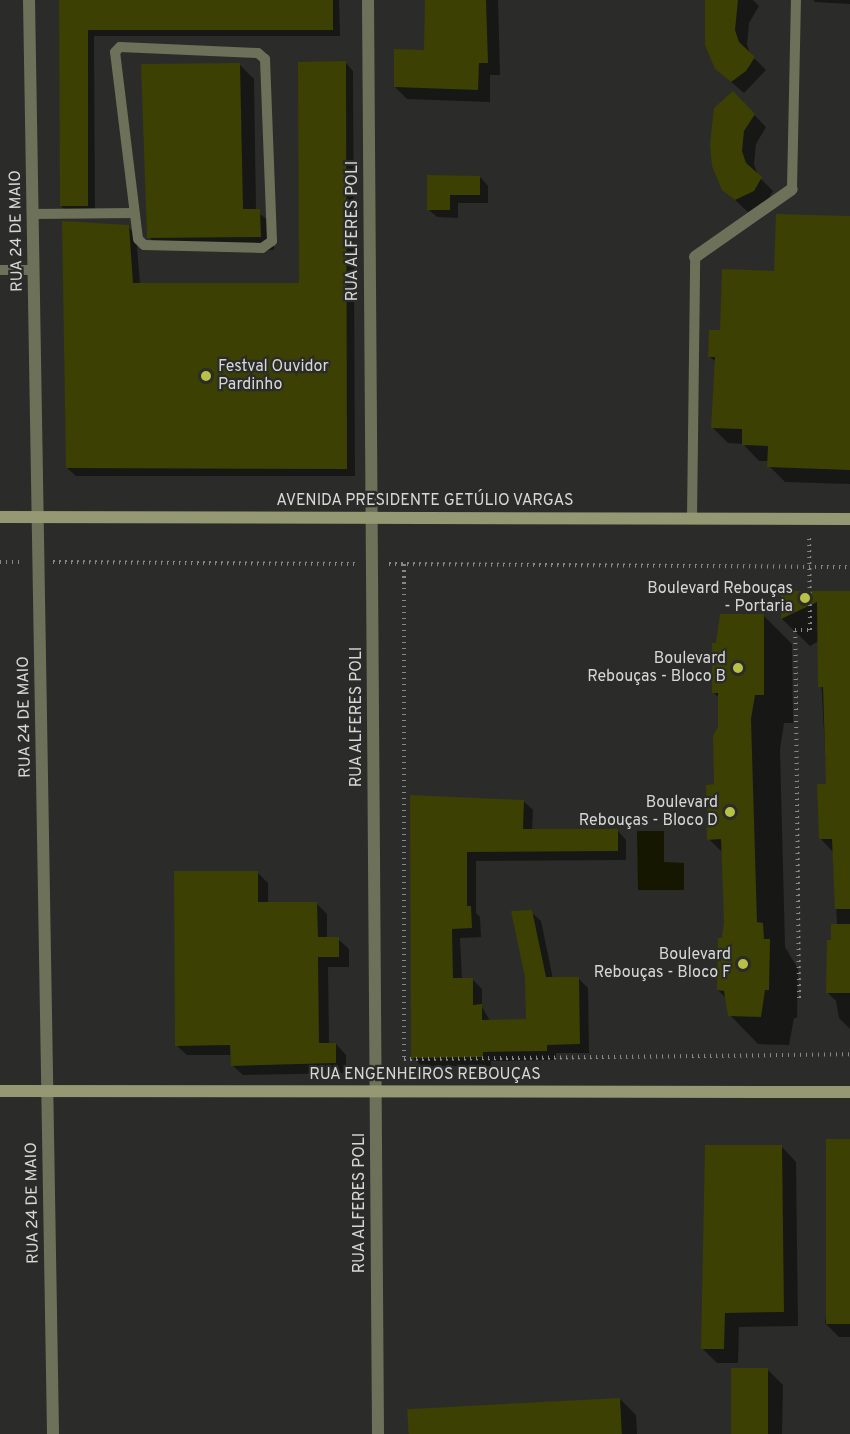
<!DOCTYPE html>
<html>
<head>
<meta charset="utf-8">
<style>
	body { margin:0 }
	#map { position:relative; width:850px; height:1434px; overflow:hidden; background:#2b2c29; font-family:Overpass,sans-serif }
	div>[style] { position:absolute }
	.water>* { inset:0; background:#151700 }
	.shadow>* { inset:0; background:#0007 }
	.building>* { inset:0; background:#3c4002; transform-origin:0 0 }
	.path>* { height:4px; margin-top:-2px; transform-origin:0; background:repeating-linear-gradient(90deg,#888886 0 1.5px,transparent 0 6px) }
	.service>* { height:10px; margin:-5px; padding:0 5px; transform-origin:5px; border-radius:5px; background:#6e715a }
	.minor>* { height:12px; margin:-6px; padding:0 6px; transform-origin:6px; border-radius:6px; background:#6e715a }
	.tertiary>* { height:12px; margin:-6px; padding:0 6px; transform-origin:6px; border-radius:6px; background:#6e715a }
	.secondary>* { height:12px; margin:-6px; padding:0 6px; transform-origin:6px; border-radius:6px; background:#949973 }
	.dots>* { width:16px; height:16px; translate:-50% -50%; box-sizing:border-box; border:3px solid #2b2c29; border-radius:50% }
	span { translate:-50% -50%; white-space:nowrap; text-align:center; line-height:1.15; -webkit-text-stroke:4.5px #2b2c29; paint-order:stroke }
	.street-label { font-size:16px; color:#d7d7d5 }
	.poi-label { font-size:16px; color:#d7d7d5 }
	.left { translate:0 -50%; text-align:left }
	.right { translate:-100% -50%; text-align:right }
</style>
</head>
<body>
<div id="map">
	<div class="water">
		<i style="clip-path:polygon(637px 831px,664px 831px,664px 862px,684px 863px,684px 890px,638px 890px)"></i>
	</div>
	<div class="shadow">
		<i style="clip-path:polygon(61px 0,339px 0,340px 36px,94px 36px,95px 213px,68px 213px,61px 206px)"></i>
		<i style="clip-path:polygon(426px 0,498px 0,500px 75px,490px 75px,490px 102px,407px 99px,395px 87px,425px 52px)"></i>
		<i style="clip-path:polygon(707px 0,753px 0,759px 6px,749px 23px,747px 44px,750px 54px,766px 70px,744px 93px,716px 69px,706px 44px)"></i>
		<i style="clip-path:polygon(813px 0,850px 0,850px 4px,815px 2px)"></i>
		<i style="clip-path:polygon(345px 62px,353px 71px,355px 476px,76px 476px,67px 468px,128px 227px,136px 235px,140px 284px,301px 285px)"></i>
		<i style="clip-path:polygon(240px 65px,254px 79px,256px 211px,274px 225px,274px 250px,161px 249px,147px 235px,143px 66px)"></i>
		<i style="clip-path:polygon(733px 93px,766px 127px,756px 144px,754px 164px,758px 176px,773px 191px,766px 203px,748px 212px,723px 189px)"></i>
		<i style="clip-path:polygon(429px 177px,480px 177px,488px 186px,488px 203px,458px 203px,458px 218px,437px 217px,428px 209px)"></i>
		<i style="clip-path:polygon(850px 218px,850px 484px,785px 482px,769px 466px,769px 461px,759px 461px,743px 444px,728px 443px,712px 427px,716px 362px,709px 356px,721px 331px,775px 273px)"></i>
		<i style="clip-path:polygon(782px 592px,850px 592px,850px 1029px,839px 1018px,836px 1001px,828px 993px,837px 926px,834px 853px,820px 838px,827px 786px,819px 641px,810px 646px,782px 619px)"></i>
		<i style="clip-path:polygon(763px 615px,792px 644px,793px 723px,784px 723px,780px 749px,785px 947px,798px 969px,797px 1018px,794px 1018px,789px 1045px,758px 1044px,730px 1015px,727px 999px,718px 990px,725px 922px,723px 853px,709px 839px,719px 728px,719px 698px,714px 693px)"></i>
		<i style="clip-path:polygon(411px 796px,523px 801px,533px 810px,532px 831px,617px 830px,626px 840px,626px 860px,476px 861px,476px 913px,480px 917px,481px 937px,460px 938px,462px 980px,472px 979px,482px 989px,482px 1007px,490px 1021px,527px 1021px,531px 912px,541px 921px,553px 979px,579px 979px,588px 988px,589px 1053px,556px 1053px,556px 1060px,491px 1061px,491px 1066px,422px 1066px,412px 1057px)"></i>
		<i style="clip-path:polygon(258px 873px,268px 883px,268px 904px,317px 904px,327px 914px,327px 939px,338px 939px,349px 949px,349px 967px,328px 967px,329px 1044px,336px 1044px,346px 1055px,346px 1073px,243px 1075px,232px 1065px,232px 1055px,187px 1055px,176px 1045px)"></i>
		<i style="clip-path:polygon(850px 1142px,850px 1337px,839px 1337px,825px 1323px)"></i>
		<i style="clip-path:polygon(782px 1147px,796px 1162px,798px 1326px,739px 1327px,738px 1363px,717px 1363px,702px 1348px)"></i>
		<i style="clip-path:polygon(768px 1370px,783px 1385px,782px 1434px,731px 1434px)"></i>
		<i style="clip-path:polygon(620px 1399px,636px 1415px,637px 1434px,409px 1434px)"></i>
	</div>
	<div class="building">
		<i style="clip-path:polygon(59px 0,333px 0,333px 30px,88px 30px,88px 206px,60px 206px)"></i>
		<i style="clip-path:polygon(425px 0,486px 0,488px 63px,479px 63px,478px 90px,394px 87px,394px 49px,424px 50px)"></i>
		<i style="clip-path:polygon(705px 0,738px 0,735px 30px,739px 42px,755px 57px,746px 71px,731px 82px,715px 69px,705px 45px)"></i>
		<i style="clip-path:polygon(346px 61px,347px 469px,66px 468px,62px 221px,129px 225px,133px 283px,299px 283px,298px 62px)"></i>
		<i style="clip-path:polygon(240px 63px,243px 209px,260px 209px,261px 237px,147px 238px,141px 64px)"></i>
		<i style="clip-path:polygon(733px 91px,755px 114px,744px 131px,742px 151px,746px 163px,762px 177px,754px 191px,735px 200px,722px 190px,712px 166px,710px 144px,714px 108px)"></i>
		<i style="clip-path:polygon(427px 175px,480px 176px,480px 195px,450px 195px,450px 210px,427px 210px)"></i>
		<i style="clip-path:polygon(776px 214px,850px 216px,850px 470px,767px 467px,768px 446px,742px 445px,742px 429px,711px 428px,715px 357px,708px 357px,709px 330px,720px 330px,722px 269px,774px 271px)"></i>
		<i style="clip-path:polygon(781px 591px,850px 591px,850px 909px,835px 909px,832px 839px,819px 839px,817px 784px,826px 784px,823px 687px,818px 687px,817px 602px,781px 619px)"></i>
		<i style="clip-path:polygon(720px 614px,764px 614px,764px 695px,755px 695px,751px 719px,757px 922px,763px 923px,764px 939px,770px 939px,769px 990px,765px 990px,761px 1017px,728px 1016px,724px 991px,717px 990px,718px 938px,722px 938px,724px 922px,721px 839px,707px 840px,706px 785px,714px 784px,713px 736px,718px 727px,718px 693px,712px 693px,712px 643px,716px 643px)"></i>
		<i style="clip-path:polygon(410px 795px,524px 800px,523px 829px,618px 829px,618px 851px,467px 852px,467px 906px,471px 906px,472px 928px,452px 929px,453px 978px,473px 978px,473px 1005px,482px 1004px,482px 1020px,526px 1019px,525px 977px,511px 911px,532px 910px,546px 977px,579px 977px,580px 1044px,547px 1045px,547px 1051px,483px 1052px,483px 1057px,411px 1058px)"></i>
		<i style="clip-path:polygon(174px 871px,258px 871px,258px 902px,317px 902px,318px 937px,339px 937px,339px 957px,318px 957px,319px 1043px,336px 1043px,336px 1063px,231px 1066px,230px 1045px,175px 1046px)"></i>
		<i style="clip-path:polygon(831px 924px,850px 924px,850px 993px,826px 993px,827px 940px,831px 940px)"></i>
		<i style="left:826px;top:1139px;width:24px;height:185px"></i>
		<i style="clip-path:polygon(705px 1145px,782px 1145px,784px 1312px,725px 1313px,724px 1349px,701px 1349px)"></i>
		<i style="left:731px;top:1368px;width:37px;height:66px"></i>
		<i style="left:620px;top:1398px;width:36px;height:213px;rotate:87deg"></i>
	</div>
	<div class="path">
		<i style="left:0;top:562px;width:24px"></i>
		<i style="left:53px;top:562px;width:304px;rotate:0.4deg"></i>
		<i style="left:389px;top:564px;width:461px;rotate:0.4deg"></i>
		<i style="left:404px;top:564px;width:495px;rotate:90deg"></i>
		<i style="left:404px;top:1059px;width:446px;rotate:-0.6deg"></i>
		<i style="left:799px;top:998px;width:368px;rotate:-90.6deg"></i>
		<i style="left:795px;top:630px;width:15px"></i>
		<i style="left:810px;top:630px;width:95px;rotate:-90.6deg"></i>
	</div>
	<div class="service">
		<i style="left:120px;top:47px;width:138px;rotate:2.5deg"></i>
		<i style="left:258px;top:53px;width:9px;rotate:41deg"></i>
		<i style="left:265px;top:59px;width:182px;rotate:87.8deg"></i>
		<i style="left:272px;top:241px;width:12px;rotate:145deg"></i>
		<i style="left:262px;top:248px;width:118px;rotate:-178.5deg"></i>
		<i style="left:144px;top:245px;width:8px;rotate:-135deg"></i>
		<i style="left:138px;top:239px;width:188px;rotate:-97deg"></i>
		<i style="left:115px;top:52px;width:7px;rotate:-45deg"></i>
		<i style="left:792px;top:189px;width:189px;rotate:-88.8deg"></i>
		<i style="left:33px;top:214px;width:101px;rotate:-0.6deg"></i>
		<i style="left:0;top:270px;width:34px"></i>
		<i style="left:692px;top:519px;width:262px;rotate:-89.3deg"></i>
	</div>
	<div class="minor">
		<i style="left:695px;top:257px;width:118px;rotate:-35deg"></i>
	</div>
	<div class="tertiary">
		<i style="left:29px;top:0;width:1434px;rotate:89.04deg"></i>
		<i style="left:368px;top:0;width:1434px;rotate:89.6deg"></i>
	</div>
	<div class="secondary">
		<i style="left:0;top:517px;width:850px;rotate:0.13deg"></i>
		<i style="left:0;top:1091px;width:850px;rotate:0.07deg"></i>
	</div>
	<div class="dots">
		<i style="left:206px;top:376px;background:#b7c148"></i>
		<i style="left:805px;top:598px;background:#b7c148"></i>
		<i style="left:738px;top:668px;background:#b7c148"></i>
		<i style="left:730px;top:812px;background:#b7c148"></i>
		<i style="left:743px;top:964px;background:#b7c148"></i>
	</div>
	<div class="street-label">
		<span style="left:17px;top:231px;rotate:-91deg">RUA 24 DE MAIO</span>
		<span style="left:353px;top:231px;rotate:-90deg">RUA ALFERES POLI</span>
		<span style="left:425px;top:501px">AVENIDA PRESIDENTE GETÚLIO VARGAS</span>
		<span style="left:25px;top:717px;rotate:-91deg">RUA 24 DE MAIO</span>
		<span style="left:357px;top:717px;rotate:-90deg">RUA ALFERES POLI</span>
		<span style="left:425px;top:1075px">RUA ENGENHEIROS REBOUÇAS</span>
		<span style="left:33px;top:1203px;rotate:-91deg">RUA 24 DE MAIO</span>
		<span style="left:360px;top:1203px;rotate:-90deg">RUA ALFERES POLI</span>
	</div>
	<div class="poi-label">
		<span class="left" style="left:218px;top:376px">Festval Ouvidor<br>Pardinho</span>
		<span class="right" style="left:793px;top:598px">Boulevard Rebouças<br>- Portaria</span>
		<span class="right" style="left:726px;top:668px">Boulevard<br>Rebouças - Bloco B</span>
		<span class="right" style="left:718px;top:812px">Boulevard<br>Rebouças - Bloco D</span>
		<span class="right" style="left:731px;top:964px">Boulevard<br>Rebouças - Bloco F</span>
	</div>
</div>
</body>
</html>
